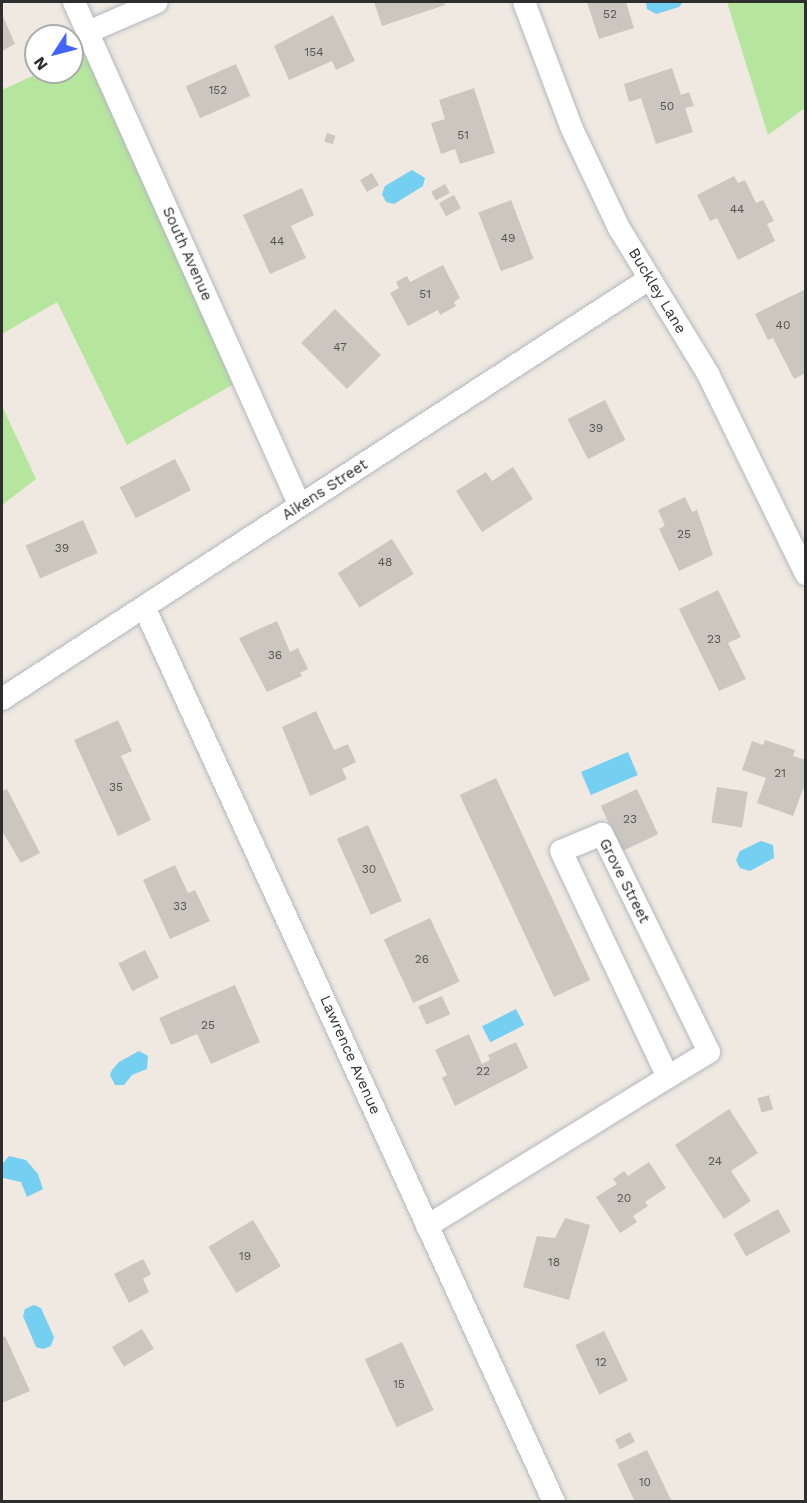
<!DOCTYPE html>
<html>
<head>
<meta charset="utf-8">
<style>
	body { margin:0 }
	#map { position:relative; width:807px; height:1503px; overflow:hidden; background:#efe9e1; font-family:"Work Sans",sans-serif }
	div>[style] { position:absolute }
	.green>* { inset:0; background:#b6e59e }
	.water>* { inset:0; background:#75cff0; transform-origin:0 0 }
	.building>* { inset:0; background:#cbc7bf; transform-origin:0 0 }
	.roads { filter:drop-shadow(0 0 2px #b4b7c1) drop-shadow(0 0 2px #b4b7c1) }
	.street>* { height:22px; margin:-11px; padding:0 11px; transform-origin:11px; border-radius:11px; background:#fff }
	span { translate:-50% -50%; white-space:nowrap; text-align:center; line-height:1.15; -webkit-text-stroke:5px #fff; paint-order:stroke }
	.number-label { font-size:12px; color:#555452 }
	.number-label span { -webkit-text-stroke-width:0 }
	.street-label { font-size:15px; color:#2e2e2e }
	.frame { position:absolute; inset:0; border:3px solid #2e2e2e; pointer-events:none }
	.north { position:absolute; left:24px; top:24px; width:60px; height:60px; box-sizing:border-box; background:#fff; border:2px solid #ababab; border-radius:50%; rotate:234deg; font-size:16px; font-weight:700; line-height:24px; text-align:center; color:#2e2e2e }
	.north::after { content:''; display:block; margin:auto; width:21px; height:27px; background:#4264fb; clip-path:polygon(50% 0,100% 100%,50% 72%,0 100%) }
</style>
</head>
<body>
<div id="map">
	<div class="green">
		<i style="clip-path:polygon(727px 2px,805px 2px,805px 108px,768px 135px)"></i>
		<i style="clip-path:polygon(100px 46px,246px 377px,127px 445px,57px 302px,2px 334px,2px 90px,41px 72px,72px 72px,72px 58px)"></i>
		<i style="clip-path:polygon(2px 406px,36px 479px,2px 505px)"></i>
	</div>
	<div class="water">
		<i style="clip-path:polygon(646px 2px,683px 2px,679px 7px,656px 14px,647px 9px)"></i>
		<i style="clip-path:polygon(412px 170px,425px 178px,423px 186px,394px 204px,386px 202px,382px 194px,385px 186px)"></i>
		<i style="left:628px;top:752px;width:25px;height:51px;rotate:67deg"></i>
		<i style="clip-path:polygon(761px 841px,773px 845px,774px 858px,750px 871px,740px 868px,736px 860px,740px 851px)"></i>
		<i style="left:516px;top:1009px;width:18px;height:38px;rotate:63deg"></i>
		<i style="clip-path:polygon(139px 1051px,148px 1056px,147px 1069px,132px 1075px,124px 1085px,115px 1085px,110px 1075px,112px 1070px,119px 1062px)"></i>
		<i style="clip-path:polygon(9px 1156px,26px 1160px,38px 1174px,43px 1189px,27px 1197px,21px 1182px,3px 1178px,3px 1163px)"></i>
		<i style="clip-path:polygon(34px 1305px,41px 1308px,54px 1337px,51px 1346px,43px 1349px,36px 1347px,23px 1316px,25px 1309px)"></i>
	</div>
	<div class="building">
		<i style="clip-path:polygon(374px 2px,444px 2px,445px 5px,382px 26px)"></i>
		<i style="clip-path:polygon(587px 2px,626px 2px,634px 28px,599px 39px)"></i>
		<i style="clip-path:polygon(2px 14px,15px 44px,2px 51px)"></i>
		<i style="clip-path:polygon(333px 15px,355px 61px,336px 70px,332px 61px,289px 80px,274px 46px)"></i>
		<i style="left:236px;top:64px;width:35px;height:55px;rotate:66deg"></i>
		<i style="clip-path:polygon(672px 68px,681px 95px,689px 92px,694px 106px,685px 108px,693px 132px,656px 144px,641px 98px,629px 102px,624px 84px)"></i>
		<i style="clip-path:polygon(474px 88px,495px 153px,460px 164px,455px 149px,441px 154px,431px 123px,445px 119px,439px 100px)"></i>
		<i style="left:327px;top:133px;width:9px;height:9px;rotate:18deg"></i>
		<i style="left:372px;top:173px;width:14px;height:14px;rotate:60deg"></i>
		<i style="clip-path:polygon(734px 176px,738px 183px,745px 180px,756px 203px,763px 200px,774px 221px,767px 224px,775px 241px,738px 260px,717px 218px,710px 221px,697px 195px)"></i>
		<i style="left:445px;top:184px;width:10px;height:16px;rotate:61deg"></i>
		<i style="clip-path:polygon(302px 188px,314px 215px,291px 226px,306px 258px,270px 274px,243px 215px)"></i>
		<i style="left:454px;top:195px;width:15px;height:17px;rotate:62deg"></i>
		<i style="left:511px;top:200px;width:63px;height:35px;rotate:69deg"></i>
		<i style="clip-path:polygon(443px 265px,460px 298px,454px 302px,456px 306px,440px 315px,438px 310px,408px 326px,390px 293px,399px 288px,396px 282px,407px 276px,410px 282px)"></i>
		<i style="clip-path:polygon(806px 289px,806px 373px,794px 379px,773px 338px,768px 340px,755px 314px)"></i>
		<i style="left:335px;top:309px;width:65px;height:48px;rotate:45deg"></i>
		<i style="left:605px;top:400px;width:45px;height:42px;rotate:63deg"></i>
		<i style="left:175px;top:459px;width:35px;height:62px;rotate:63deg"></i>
		<i style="clip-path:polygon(513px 467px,533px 499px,482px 532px,456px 491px,486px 472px,492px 481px)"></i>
		<i style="clip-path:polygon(685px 497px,692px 512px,697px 510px,713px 555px,679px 571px,659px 529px,665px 526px,658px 510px)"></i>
		<i style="left:83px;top:520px;width:36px;height:63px;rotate:66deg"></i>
		<i style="left:392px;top:539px;width:41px;height:64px;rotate:58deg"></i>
		<i style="clip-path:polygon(718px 590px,741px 637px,728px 643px,746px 679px,719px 691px,679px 609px)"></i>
		<i style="clip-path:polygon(277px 621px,290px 652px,298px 648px,308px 669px,300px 673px,302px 676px,267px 692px,239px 638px)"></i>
		<i style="clip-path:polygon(316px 711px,334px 750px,348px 744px,356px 762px,342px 769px,347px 779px,310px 796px,282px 727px)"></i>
		<i style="clip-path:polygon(118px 720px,132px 751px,121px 756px,151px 820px,118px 836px,74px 740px)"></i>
		<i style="clip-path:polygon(765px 740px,795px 750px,793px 756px,806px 760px,806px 781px,793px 816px,757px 803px,766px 778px,742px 770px,752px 741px,763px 745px)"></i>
		<i style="left:496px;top:778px;width:223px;height:40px;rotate:65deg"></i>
		<i style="left:717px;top:787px;width:31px;height:36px;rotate:9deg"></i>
		<i style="clip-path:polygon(7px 789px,40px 853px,21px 863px,2px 831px,2px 791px)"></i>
		<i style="left:637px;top:789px;width:50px;height:40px;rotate:65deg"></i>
		<i style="left:368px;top:825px;width:83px;height:34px;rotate:66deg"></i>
		<i style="clip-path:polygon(175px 865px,188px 893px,195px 890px,210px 921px,170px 939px,143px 880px)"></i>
		<i style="left:430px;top:918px;width:70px;height:51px;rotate:65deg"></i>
		<i style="left:145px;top:950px;width:31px;height:30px;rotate:63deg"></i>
		<i style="clip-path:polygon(235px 985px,260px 1042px,211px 1064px,197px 1034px,171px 1045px,159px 1018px)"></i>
		<i style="left:442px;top:996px;width:20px;height:26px;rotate:66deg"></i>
		<i style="clip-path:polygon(469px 1034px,482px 1064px,490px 1060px,488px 1055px,516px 1042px,528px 1068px,455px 1106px,442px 1078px,447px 1075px,435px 1050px)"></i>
		<i style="left:769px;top:1095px;width:15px;height:12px;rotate:74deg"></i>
		<i style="clip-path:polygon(729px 1109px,758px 1153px,731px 1171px,751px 1201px,724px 1219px,675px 1145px)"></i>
		<i style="clip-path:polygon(649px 1162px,666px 1188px,645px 1202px,648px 1206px,633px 1216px,637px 1222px,620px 1233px,596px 1197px,617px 1184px,613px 1179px,624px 1171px,628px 1176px)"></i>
		<i style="left:778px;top:1209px;width:26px;height:51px;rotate:61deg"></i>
		<i style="clip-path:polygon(565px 1218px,590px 1225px,569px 1300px,523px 1287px,537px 1236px,555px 1238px)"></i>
		<i style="left:253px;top:1220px;width:54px;height:52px;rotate:59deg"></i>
		<i style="clip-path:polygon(143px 1259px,151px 1274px,143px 1279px,149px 1292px,129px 1303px,114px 1274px)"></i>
		<i style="left:142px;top:1329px;width:23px;height:35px;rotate:59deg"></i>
		<i style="left:604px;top:1331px;width:55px;height:32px;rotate:64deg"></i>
		<i style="clip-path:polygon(5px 1336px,30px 1391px,2px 1403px,2px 1338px)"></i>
		<i style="left:402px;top:1342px;width:75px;height:41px;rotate:65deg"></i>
		<i style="left:630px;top:1432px;width:11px;height:17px;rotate:63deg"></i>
		<i style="clip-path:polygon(647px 1450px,672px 1502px,635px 1502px,617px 1464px)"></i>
	</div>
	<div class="roads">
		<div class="street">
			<i style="left:74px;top:2px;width:552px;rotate:65.85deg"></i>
			<i style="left:524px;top:2px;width:136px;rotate:69.3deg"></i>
			<i style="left:572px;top:129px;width:110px;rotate:64.6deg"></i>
			<i style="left:619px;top:228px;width:171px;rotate:58.6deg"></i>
			<i style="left:708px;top:374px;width:223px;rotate:63.9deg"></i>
			<i style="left:88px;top:32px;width:75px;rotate:-23.5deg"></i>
			<i style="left:145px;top:609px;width:982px;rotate:65.39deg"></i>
			<i style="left:2px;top:699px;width:771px;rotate:-32.99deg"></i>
			<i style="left:427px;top:1226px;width:283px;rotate:-31.7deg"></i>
			<i style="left:668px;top:1077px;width:48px;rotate:-31.4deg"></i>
			<i style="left:709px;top:1052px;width:243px;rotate:-116.1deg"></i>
			<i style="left:602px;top:834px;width:44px;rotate:157.5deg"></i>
			<i style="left:561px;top:851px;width:250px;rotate:64.7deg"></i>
		</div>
	</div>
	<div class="number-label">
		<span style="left:610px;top:15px">52</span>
		<span style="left:314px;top:53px">154</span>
		<span style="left:218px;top:91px">152</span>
		<span style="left:667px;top:107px">50</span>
		<span style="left:463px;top:136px">51</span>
		<span style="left:737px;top:210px">44</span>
		<span style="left:508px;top:239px">49</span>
		<span style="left:277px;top:242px">44</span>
		<span style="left:425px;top:295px">51</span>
		<span style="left:783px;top:326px">40</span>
		<span style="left:340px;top:348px">47</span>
		<span style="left:596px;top:429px">39</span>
		<span style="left:684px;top:535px">25</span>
		<span style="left:62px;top:549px">39</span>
		<span style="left:385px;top:563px">48</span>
		<span style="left:714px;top:640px">23</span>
		<span style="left:275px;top:656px">36</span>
		<span style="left:780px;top:774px">21</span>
		<span style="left:116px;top:788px">35</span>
		<span style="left:630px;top:820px">23</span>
		<span style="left:369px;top:870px">30</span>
		<span style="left:180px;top:907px">33</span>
		<span style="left:422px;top:960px">26</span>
		<span style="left:208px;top:1026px">25</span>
		<span style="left:483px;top:1072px">22</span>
		<span style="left:715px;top:1162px">24</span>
		<span style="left:624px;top:1199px">20</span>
		<span style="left:245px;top:1257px">19</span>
		<span style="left:554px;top:1263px">18</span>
		<span style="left:601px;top:1363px">12</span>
		<span style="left:399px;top:1385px">15</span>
		<span style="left:645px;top:1483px">10</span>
	</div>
	<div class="street-label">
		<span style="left:187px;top:254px;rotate:66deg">South Avenue</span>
		<span style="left:657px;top:291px;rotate:59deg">Buckley Lane</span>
		<span style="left:325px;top:490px;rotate:-33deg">Aikens Street</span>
		<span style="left:624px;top:881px;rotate:63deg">Grove Street</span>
		<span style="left:350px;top:1055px;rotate:66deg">Lawrence Avenue</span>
	</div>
	<div class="frame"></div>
	<div class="north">N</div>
</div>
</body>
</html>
